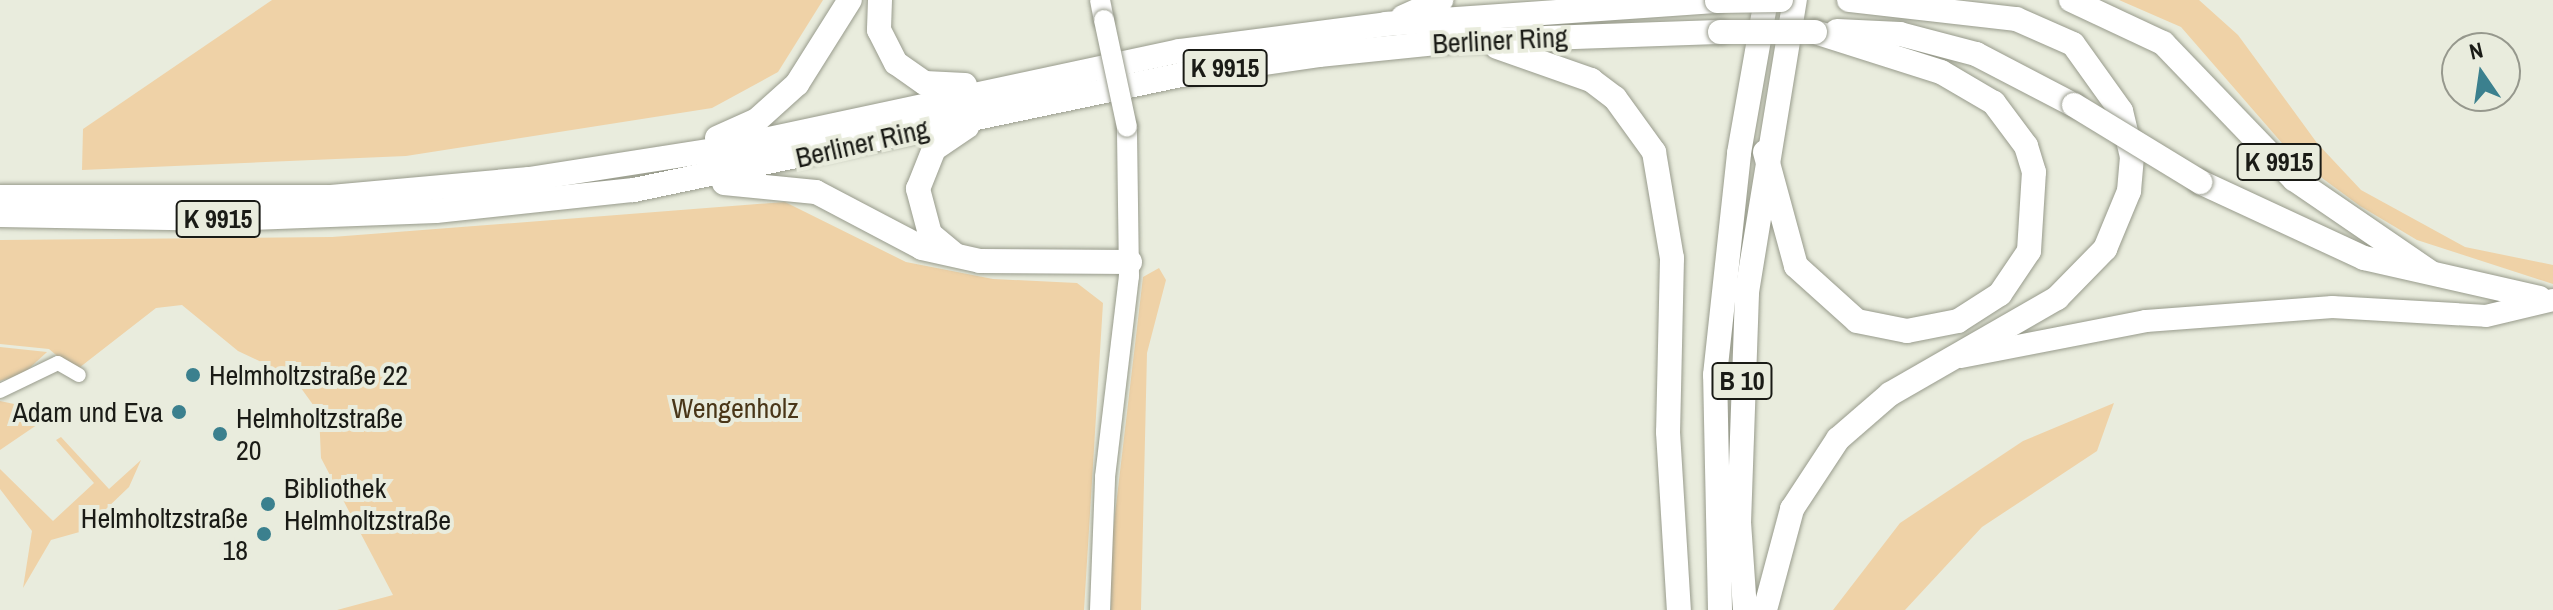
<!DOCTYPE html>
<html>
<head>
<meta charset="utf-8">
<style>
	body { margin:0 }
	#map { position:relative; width:2553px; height:610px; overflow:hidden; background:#e9ecdd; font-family:"Archivo Narrow",sans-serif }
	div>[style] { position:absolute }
	.green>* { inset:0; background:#efd2a7 }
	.roads { filter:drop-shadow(0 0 2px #989b8c) drop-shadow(0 0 2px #989b8c) }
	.street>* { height:14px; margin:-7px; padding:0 7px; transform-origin:7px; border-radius:7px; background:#fff }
	.secondary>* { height:20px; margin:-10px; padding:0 10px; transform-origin:10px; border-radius:10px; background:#fff }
	.primary>* { height:22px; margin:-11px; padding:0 11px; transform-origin:11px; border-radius:11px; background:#fff }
	.highway>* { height:24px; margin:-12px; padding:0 12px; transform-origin:12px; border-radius:12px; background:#fff }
	.bridges { filter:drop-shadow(0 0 2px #989b8c) drop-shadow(0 0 2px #989b8c) }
	.secondary-bridge>* { height:20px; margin:-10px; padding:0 10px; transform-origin:10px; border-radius:10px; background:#fff }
	.highway-bridge>* { height:24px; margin:-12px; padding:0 12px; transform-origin:12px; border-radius:12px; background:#fff }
	.dots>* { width:22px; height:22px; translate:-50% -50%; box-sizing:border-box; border:4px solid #e9ecdd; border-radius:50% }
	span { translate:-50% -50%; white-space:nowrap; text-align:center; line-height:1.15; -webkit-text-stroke:8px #e9ecdd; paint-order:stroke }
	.shield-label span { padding:2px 6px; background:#e9ecdd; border:2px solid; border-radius:6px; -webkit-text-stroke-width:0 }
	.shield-label { font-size:26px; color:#1a1b16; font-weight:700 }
	.street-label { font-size:28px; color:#1a1b16 }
	.poi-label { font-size:28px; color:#1a1b16 }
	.left { translate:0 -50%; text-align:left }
	.right { translate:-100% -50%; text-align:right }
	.park-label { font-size:28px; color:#493618 }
	.north { position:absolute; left:2441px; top:32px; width:80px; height:80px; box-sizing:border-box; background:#e9ecdd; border:2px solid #96988d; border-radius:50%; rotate:347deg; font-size:22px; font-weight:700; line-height:32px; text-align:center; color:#1a1b16 }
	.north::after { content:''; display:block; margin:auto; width:28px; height:36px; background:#3b808e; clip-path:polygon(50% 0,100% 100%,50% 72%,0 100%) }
</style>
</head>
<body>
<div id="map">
	<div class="green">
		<i style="clip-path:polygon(272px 0,823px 0,778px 72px,712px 108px,406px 156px,82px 170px,83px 129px)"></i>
		<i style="clip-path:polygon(2119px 0,2199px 0,2238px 35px,2317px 143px,2361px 190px,2465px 247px,2553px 265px,2553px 284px,2417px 240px,2360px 206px,2295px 158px,2181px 27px)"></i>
		<i style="clip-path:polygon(785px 202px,906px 262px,993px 279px,1077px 283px,1103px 303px,1084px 610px,337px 610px,393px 595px,321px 458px,319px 413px,293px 377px,238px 351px,182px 305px,156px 308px,75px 371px,49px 349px,0 344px,0 240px,332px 237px)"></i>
		<i style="clip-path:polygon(1159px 268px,1166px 280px,1147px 353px,1141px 610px,1111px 610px,1111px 548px,1143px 277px)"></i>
		<i style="clip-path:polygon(0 347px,47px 352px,23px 374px,0 381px)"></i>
		<i style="clip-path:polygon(0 401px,47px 411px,50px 416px,0 450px)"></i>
		<i style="clip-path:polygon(2114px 403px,2097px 451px,1982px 527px,1905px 610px,1833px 610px,1900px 523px,2023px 441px)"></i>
		<i style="clip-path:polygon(61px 437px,109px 489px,141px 460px,129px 487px,83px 531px,51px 540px,23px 588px,32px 531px,0 489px,0 469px,53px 521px,94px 483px,56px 440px)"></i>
	</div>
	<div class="roads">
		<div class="street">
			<i style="left:0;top:391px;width:64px;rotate:-25.8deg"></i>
			<i style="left:58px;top:363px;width:24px;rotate:30deg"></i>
		</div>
		<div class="secondary">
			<i style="left:1100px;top:0;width:20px;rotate:79deg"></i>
			<i style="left:1100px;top:610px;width:133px;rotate:-87.8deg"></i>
			<i style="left:1105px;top:477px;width:202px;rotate:-83.2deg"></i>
			<i style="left:1129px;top:276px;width:149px;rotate:-90.8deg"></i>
		</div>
		<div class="primary">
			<i style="left:1961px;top:357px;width:188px;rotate:-11deg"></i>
			<i style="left:2146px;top:321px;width:187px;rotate:-4.3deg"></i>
			<i style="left:2332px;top:307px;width:154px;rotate:3.3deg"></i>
			<i style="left:2486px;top:316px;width:69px;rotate:-13.4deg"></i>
		</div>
		<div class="highway">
			<i style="left:880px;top:0;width:30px;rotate:92deg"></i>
			<i style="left:879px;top:30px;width:37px;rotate:63deg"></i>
			<i style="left:896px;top:63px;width:35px;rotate:35deg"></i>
			<i style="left:925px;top:83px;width:40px;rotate:2.9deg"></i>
			<i style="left:2071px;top:0;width:102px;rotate:25.1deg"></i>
			<i style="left:2163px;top:43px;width:189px;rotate:46.1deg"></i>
			<i style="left:2294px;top:179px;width:165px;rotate:34.4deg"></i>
			<i style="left:1403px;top:17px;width:42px;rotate:-24.1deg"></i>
			<i style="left:1837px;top:31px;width:63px;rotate:2.7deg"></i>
			<i style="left:1900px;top:34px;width:79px;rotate:14.7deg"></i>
			<i style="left:1976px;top:54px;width:110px;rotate:27.5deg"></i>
			<i style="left:1497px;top:47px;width:100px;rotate:19.3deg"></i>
			<i style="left:1591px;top:80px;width:30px;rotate:37deg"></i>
			<i style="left:1615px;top:98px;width:67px;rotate:54.2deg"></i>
			<i style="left:1654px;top:152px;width:108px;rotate:80.4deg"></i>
			<i style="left:1672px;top:258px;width:174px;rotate:91.3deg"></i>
			<i style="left:1668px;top:432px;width:178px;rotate:86.5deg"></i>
			<i style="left:717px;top:138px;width:44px;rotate:-24.2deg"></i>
			<i style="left:757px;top:120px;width:54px;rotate:-42deg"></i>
			<i style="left:797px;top:84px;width:99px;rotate:-57.8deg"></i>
			<i style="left:1765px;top:152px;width:118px;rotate:74.8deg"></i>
			<i style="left:1796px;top:266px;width:82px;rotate:42deg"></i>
			<i style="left:1857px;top:321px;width:51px;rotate:11.3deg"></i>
			<i style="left:1907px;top:331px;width:52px;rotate:-11.1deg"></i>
			<i style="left:1958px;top:321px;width:50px;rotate:-32.7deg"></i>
			<i style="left:2000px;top:294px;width:52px;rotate:-56deg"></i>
			<i style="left:2029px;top:251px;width:79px;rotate:-86.4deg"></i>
			<i style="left:2034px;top:172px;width:27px;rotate:-107deg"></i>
			<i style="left:2026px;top:146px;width:54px;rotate:-126.7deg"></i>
			<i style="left:1994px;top:103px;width:61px;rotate:-149.7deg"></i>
			<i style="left:1941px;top:72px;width:132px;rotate:-162.4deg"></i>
			<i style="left:2200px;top:182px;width:181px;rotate:24.9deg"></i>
			<i style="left:2364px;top:258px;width:180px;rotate:12.8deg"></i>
			<i style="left:724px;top:183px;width:92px;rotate:5.6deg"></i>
			<i style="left:816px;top:192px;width:120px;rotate:27.8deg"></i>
			<i style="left:922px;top:248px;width:59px;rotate:12.6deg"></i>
			<i style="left:980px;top:261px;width:150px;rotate:0.4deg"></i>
			<i style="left:0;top:197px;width:331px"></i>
			<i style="left:331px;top:197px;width:199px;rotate:-5.2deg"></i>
			<i style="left:529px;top:179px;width:200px;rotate:-8.9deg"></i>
			<i style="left:727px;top:148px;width:462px;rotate:-12.1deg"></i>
			<i style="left:1179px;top:51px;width:209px;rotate:-7.4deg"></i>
			<i style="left:1386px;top:24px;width:332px;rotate:-4deg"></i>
			<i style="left:0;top:215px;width:225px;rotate:1deg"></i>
			<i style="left:225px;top:219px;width:211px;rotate:-2.2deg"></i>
			<i style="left:436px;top:211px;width:199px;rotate:-6.1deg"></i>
			<i style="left:634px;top:190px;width:559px;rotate:-11.87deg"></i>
			<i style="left:1181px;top:75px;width:139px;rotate:-8.2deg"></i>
			<i style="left:1319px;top:55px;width:140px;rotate:-5.8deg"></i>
			<i style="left:1458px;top:41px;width:262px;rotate:-2deg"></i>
			<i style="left:954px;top:254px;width:31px;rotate:-140deg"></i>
			<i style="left:930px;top:234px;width:47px;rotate:-104.9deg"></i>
			<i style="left:918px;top:189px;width:43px;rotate:-68.2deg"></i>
			<i style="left:934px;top:149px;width:40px;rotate:-34deg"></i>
			<i style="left:1720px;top:610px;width:235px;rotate:-91.2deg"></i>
			<i style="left:1715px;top:375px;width:223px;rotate:-83.8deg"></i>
			<i style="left:1739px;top:153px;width:155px;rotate:-80deg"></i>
			<i style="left:1745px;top:610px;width:87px;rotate:-93.9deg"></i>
			<i style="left:1739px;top:523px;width:231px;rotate:-88deg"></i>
			<i style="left:1747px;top:292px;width:296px;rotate:-80.7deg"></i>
			<i style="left:1765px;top:610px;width:105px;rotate:-75deg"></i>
			<i style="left:1792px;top:509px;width:84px;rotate:-56.7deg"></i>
			<i style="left:1838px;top:439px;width:69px;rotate:-40.9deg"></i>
			<i style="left:1890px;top:394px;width:193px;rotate:-29.9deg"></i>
			<i style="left:2057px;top:298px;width:69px;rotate:-45.6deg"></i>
			<i style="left:2105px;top:249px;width:63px;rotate:-67.5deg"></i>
			<i style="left:2129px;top:191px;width:34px;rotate:-85deg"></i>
			<i style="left:2132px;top:157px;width:47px;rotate:-103.4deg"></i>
			<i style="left:2121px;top:111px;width:82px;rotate:-125.6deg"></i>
			<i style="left:2073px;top:44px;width:62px;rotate:-156.3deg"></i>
			<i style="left:2016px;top:19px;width:168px;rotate:-173.5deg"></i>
		</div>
	</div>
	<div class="bridges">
		<div class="secondary-bridge">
			<i style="left:1104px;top:20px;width:109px;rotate:77.9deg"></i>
		</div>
		<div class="highway-bridge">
			<i style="left:1717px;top:1px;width:64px;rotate:-0.9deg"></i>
			<i style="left:1720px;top:32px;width:95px"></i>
			<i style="left:2074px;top:105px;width:148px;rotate:31.4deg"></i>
		</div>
	</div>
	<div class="dots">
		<i style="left:193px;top:375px;background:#3b808e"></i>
		<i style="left:179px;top:412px;background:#3b808e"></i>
		<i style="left:220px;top:434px;background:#3b808e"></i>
		<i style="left:268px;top:504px;background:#3b808e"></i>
		<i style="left:264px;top:534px;background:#3b808e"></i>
	</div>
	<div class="shield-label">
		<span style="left:1225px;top:68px">K 9915</span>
		<span style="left:2279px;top:162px">K 9915</span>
		<span style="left:218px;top:219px">K 9915</span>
		<span style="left:1742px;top:381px">B 10</span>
	</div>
	<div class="street-label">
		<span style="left:1500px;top:40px;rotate:-3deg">Berliner Ring</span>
		<span style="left:862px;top:143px;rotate:-13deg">Berliner Ring</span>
	</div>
	<div class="poi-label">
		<span class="left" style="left:209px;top:375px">Helmholtzstraße 22</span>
		<span class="right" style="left:163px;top:412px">Adam und Eva</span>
		<span class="left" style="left:236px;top:434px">Helmholtzstraße<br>20</span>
		<span class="left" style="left:284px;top:504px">Bibliothek<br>Helmholtzstraße</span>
		<span class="right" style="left:248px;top:534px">Helmholtzstraße<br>18</span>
	</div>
	<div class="park-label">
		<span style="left:735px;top:408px">Wengenholz</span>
	</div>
	<div class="north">N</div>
</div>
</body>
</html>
